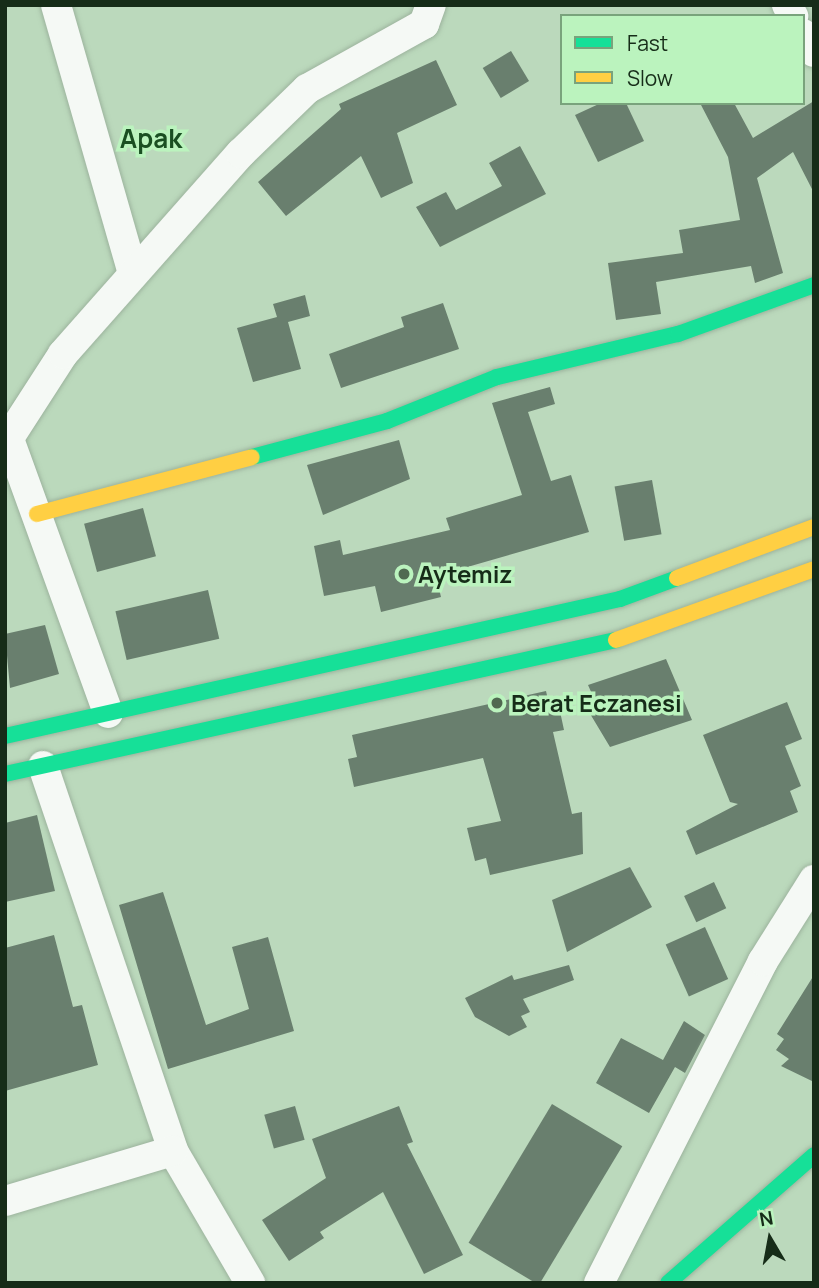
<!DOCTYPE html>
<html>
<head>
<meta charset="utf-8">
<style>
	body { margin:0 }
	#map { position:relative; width:819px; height:1288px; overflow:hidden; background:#bbd9bc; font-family:Manrope,sans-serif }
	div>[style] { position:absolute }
	.building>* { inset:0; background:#697f6e; transform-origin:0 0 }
	.roads { filter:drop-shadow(0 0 2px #9cb39d) drop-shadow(0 0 2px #9cb39d) }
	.street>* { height:30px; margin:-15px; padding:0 15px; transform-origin:15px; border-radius:15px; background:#f5f9f5 }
	.fast>* { height:16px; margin:-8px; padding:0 8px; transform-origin:8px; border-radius:8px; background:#16e098 }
	.slow>* { height:16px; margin:-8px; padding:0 8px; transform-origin:8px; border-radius:8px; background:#ffcf43 }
	.dots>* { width:19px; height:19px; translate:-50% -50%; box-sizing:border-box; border:4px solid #bbf3be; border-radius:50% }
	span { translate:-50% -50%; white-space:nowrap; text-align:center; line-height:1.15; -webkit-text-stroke:7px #bbf3be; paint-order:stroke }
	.poi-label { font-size:24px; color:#162c18; font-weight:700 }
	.left { translate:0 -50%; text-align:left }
	.neighbourhood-label { font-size:26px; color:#1a4f22; font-weight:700 }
	.frame { position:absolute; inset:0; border:7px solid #162c18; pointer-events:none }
	.legend { position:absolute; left:560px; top:14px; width:245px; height:91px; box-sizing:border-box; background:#bbf3be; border:2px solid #79a37c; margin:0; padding:9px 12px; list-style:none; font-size:21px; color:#162c18 }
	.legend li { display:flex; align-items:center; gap:14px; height:35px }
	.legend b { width:35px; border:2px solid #79a37c }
	.north { position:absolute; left:735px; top:1204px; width:70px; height:70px; -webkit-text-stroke:5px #bbf3be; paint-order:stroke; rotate:350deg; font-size:19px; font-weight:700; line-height:28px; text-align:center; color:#162c18 }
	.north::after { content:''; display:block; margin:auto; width:24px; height:32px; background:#162c18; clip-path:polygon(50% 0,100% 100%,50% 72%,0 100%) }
</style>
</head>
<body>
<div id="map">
	<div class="building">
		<i style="left:511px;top:51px;width:35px;height:33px;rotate:59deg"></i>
		<i style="clip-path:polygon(436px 60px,457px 105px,397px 133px,413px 183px,381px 198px,361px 156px,286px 216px,258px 182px,341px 109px,339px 104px)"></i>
		<i style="clip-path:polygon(814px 101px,814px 193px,793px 152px,757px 178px,783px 273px,755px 283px,751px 266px,656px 282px,661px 314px,616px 320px,608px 263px,683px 253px,679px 230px,740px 220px,728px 157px,700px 103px,734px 103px,753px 138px)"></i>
		<i style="clip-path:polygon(601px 103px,626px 103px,644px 141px,598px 162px,575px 115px)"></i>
		<i style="clip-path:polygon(520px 146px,546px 194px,440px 247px,416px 207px,446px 192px,456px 210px,502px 186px,489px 163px)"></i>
		<i style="clip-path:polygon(305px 295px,310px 316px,288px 322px,301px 369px,253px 382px,237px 328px,277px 317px,273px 304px)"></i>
		<i style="clip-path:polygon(443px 303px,459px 349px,341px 388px,329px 354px,404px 327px,401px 317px)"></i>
		<i style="clip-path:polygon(550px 387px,555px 404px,528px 412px,551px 481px,571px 475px,589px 532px,436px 576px,441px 597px,381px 612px,375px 586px,324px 596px,314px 546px,340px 540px,343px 555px,450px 530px,446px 518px,522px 495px,492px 403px)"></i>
		<i style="clip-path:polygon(399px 440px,410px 479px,323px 515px,307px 465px)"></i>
		<i style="left:652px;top:480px;width:55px;height:38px;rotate:80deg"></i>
		<i style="left:143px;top:508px;width:50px;height:61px;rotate:75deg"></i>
		<i style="left:208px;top:590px;width:50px;height:95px;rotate:77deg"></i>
		<i style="clip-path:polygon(45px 625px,59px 674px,10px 688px,5px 634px)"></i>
		<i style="clip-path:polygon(666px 659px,692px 720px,610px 747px,580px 697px,592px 694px,588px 685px)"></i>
		<i style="clip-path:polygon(546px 691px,549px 704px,558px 702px,564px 730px,553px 732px,572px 814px,582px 812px,583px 854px,490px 875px,486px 858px,475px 861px,467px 828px,501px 821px,483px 758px,354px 787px,348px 759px,357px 757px,352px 735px)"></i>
		<i style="clip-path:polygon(787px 702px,802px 739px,785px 746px,801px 786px,790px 791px,798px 812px,696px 855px,686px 831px,738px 804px,730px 802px,703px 735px)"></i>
		<i style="clip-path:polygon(37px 815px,55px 891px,5px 902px,5px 823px)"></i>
		<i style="clip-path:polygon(630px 867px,652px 907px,567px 952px,552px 900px)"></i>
		<i style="left:714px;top:882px;width:29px;height:33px;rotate:65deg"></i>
		<i style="clip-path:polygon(163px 892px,206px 1025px,249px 1009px,232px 947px,268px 937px,294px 1031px,168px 1069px,119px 905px)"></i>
		<i style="left:705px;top:927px;width:57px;height:43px;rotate:66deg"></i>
		<i style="clip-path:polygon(54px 935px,73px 1007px,82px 1005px,98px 1065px,5px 1091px,5px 948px)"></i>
		<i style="clip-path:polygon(569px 965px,574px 980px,523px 999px,530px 1012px,521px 1016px,527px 1027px,509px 1036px,475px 1017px,465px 998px,512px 975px,514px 980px)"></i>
		<i style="clip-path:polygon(814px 975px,814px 1082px,781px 1066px,789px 1059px,776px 1050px,784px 1039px,777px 1034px)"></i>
		<i style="clip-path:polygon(684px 1021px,705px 1035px,685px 1073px,675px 1067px,649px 1113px,596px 1083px,621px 1038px,663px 1060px)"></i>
		<i style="left:552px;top:1104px;width:82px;height:162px;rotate:31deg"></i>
		<i style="left:295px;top:1106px;width:35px;height:32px;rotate:74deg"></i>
		<i style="clip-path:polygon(399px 1106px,413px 1142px,407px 1144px,463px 1255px,424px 1274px,383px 1192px,320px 1232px,324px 1238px,289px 1261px,262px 1220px,326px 1178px,312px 1139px)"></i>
	</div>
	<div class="roads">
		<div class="street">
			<i style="left:56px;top:5px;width:279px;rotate:74deg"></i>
			<i style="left:787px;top:5px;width:13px;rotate:61deg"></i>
			<i style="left:803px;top:34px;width:21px;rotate:59deg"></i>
			<i style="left:5px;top:428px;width:303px;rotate:70.1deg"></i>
			<i style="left:5px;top:444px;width:107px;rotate:-57.2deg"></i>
			<i style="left:63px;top:354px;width:268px;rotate:-48.5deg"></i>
			<i style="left:241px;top:153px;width:92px;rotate:-44.1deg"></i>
			<i style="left:307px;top:89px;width:134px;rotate:-29.1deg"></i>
			<i style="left:424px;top:24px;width:20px;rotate:-70deg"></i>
			<i style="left:43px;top:766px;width:406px;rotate:71.3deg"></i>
			<i style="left:173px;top:1151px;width:153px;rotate:59.7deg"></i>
			<i style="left:5px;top:1201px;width:175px;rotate:-16.6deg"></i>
			<i style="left:599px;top:1283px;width:361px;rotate:-63deg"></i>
			<i style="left:763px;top:961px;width:96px;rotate:-57.8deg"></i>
		</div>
		<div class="fast">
			<i style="left:252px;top:457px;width:140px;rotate:-14.9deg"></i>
			<i style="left:387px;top:421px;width:118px;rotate:-21.8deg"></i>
			<i style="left:497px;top:377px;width:186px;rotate:-13.4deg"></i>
			<i style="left:678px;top:334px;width:145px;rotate:-19.8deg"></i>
			<i style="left:5px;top:736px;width:630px;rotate:-12.56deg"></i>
			<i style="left:620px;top:599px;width:61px;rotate:-20.2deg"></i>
			<i style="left:5px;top:774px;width:626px;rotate:-12.37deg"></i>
			<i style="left:668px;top:1283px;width:194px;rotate:-41.2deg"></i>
		</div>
		<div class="slow">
			<i style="left:37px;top:514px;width:222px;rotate:-14.8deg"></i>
			<i style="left:677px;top:578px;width:146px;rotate:-20.4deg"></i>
			<i style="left:616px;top:640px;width:210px;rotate:-19.7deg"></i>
		</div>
	</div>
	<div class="dots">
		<i style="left:404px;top:574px;background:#506951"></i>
		<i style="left:497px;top:703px;background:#506951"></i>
	</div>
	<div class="poi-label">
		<span class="left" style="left:418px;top:574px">Aytemiz</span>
		<span class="left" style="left:511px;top:703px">Berat Eczanesi</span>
	</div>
	<div class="neighbourhood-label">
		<span style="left:151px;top:139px">Apak</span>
	</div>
	<div class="frame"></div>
	<ul class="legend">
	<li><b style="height:9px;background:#16e098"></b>Fast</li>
	<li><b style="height:9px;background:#ffcf43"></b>Slow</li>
	</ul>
	<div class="north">N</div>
</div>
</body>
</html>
